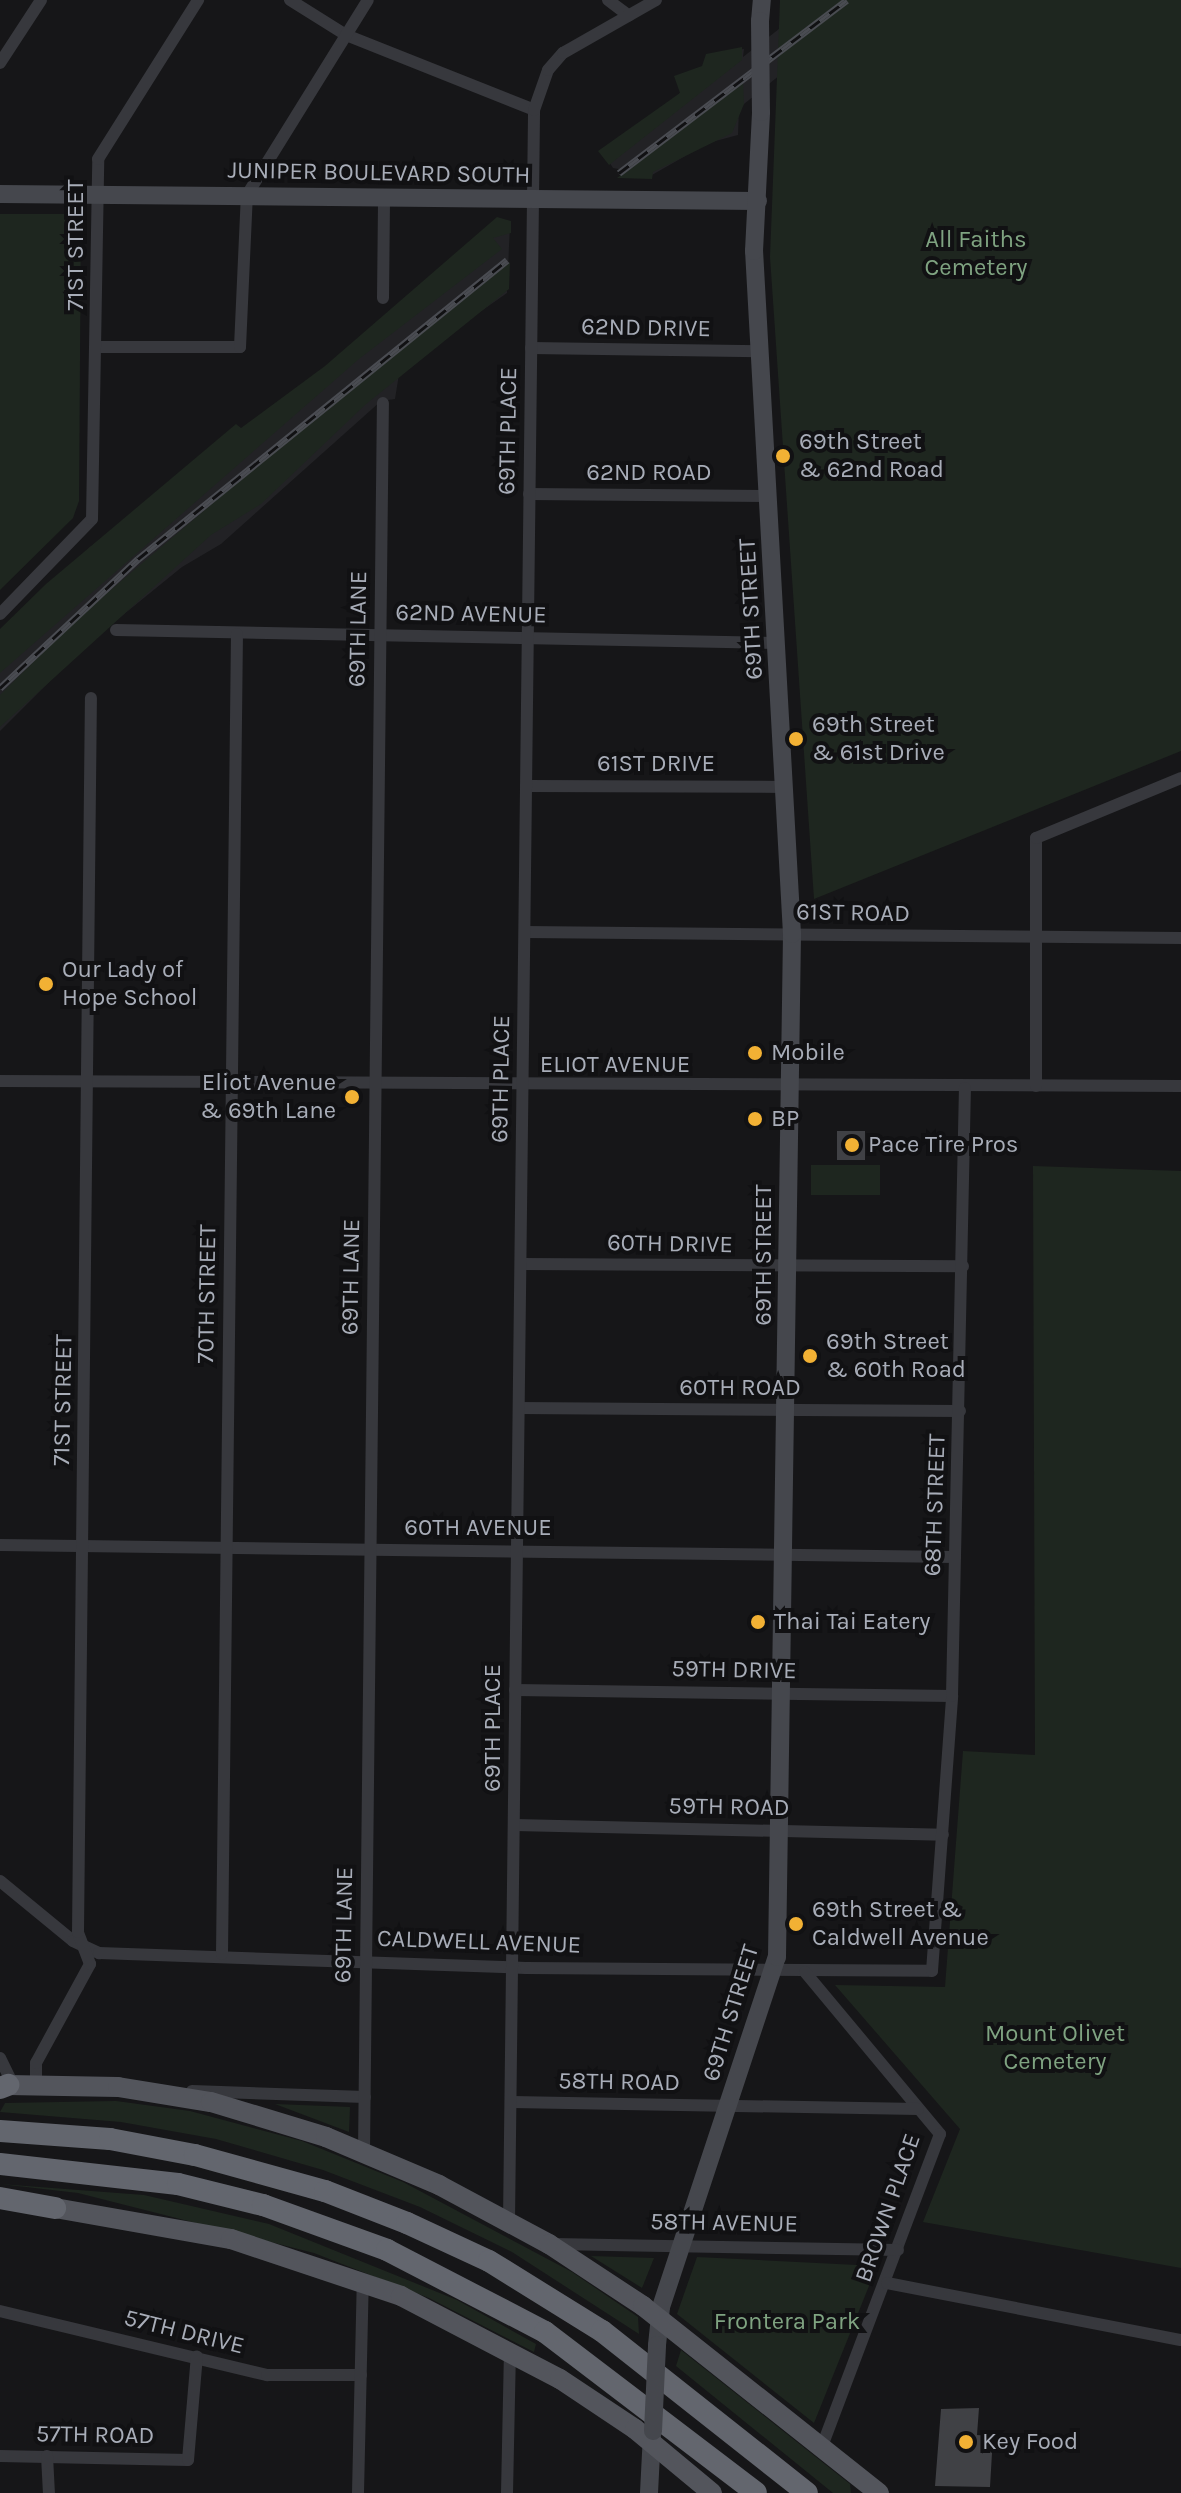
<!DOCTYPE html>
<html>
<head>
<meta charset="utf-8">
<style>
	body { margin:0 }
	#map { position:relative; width:1181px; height:2493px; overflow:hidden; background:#161618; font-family:Karla,sans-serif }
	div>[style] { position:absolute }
	.built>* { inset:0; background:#222225 }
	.green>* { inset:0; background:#1e261f; transform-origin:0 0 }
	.building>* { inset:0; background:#404145; transform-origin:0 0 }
	.street>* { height:12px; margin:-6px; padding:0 6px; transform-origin:6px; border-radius:6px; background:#37383d }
	.secondary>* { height:18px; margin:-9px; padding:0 9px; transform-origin:9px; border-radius:9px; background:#45474d }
	.primary>* { height:20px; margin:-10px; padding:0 10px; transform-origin:10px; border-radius:10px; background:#53555c }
	.highway>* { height:22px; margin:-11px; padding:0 11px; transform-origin:11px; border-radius:11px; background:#63666e }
	.rail>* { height:7px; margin-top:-3.5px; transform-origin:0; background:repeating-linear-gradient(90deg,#111113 0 12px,#4a4c52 0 24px); box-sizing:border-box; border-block:2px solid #4a4c52 }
	.secondary-bridge>* { height:18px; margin:-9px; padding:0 9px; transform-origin:9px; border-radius:9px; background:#45474d }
	.dots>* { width:22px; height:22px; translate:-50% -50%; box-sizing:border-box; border:4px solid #111113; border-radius:50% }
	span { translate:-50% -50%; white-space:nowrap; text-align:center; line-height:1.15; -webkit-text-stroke:8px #111113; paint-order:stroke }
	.street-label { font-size:24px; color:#a8adb8 }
	.park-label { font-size:24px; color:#7fa381 }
	.poi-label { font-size:24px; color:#a8adb8 }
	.left { translate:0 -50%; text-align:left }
	.right { translate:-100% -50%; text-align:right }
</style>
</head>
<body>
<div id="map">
	<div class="built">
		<i style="clip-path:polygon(816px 0,780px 75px,739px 108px,738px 135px,708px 143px,652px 175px,613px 168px,602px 151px,655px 115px,727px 51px,744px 49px,743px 57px)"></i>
		<i style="clip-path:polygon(494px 222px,510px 224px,507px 293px,400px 368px,395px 399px,381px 401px,221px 544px,182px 567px,86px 645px,0 731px,0 634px,90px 547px,331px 365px)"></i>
	</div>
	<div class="green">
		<i style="clip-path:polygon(780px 0,1181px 0,1181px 751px,814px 899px,770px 257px)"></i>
		<i style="clip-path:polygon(742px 47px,742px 60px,609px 165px,598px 151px,680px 93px,674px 76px,702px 66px,706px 54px)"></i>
		<i style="clip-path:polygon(743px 81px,744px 104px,732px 133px,653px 172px,652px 179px,617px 178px)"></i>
		<i style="clip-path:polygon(0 214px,81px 214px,79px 501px,73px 518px,0 590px)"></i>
		<i style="clip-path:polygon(497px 217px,511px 221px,511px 233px,493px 238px,502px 249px,359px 359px,0 673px,0 629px,46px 584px,236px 424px,241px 428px,325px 366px)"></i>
		<i style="clip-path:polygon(510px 262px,509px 289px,365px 405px,261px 504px,211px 535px,0 727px,0 695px,80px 616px,358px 380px)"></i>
		<i style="left:811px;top:1165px;width:69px;height:30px"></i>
		<i style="clip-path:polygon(1033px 1166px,1181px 1171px,1181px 2268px,923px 2222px,960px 2129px,835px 1985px,945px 1987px,963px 1751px,1035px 1755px)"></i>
		<i style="clip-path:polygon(116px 2101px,190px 2111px,302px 2141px,403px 2182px,572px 2272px,638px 2317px,639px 2334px,512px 2252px,420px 2207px,323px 2170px,216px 2139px,121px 2122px,0 2112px,5px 2103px)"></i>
		<i style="clip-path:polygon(275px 2104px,350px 2107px,349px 2132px)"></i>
		<i style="clip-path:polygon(0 2184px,144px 2195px,269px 2224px,457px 2300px,536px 2344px,534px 2352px,429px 2298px,314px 2253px,78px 2193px)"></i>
		<i style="clip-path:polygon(591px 2256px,654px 2258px,642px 2288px)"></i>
		<i style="clip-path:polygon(697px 2257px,877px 2266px,814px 2423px,677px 2314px)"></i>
		<i style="clip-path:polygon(681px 2350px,850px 2484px,851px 2493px,833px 2493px,676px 2366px)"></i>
	</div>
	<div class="building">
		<i style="left:837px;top:1131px;width:28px;height:29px"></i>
		<i style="clip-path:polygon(979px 2408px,977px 2435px,993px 2436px,990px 2487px,935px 2486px,941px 2409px)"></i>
	</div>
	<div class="street">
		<i style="left:290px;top:0;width:66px;rotate:32deg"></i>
		<i style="left:346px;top:35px;width:202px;rotate:21.7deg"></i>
		<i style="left:608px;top:0;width:26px;rotate:37deg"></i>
		<i style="left:0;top:63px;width:75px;rotate:-56.9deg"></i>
		<i style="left:383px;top:298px;width:100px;rotate:-89.4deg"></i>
		<i style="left:97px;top:347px;width:143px"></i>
		<i style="left:240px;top:347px;width:152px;rotate:-87.4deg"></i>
		<i style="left:247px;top:195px;width:229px;rotate:-58.2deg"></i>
		<i style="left:531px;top:348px;width:229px;rotate:0.8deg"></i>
		<i style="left:529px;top:494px;width:239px;rotate:0.5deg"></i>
		<i style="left:0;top:614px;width:132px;rotate:-45.9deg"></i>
		<i style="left:92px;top:519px;width:360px;rotate:-89deg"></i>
		<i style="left:98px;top:159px;width:188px;rotate:-57.8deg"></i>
		<i style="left:116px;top:630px;width:661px;rotate:1.13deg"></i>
		<i style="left:526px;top:786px;width:260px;rotate:0.2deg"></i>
		<i style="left:525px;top:932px;width:656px;rotate:0.52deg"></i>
		<i style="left:0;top:1081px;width:1181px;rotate:0.24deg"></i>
		<i style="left:1036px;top:1086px;width:248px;rotate:-90deg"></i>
		<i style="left:1036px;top:838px;width:157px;rotate:-22.5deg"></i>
		<i style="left:521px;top:1264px;width:442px;rotate:0.3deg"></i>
		<i style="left:519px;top:1408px;width:441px;rotate:0.4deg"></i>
		<i style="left:0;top:1545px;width:955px;rotate:0.72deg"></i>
		<i style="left:515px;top:1690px;width:437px;rotate:0.8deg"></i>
		<i style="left:515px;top:1825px;width:428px;rotate:1.3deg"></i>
		<i style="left:0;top:1881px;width:94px;rotate:39.4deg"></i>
		<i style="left:73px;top:1941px;width:29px;rotate:25deg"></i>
		<i style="left:99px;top:1953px;width:427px;rotate:2deg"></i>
		<i style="left:526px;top:1968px;width:406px;rotate:0.4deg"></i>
		<i style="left:932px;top:1971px;width:276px;rotate:-85.8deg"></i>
		<i style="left:952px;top:1696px;width:608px;rotate:-88.78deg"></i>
		<i style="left:222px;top:1954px;width:1320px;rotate:-89.35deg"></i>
		<i style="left:805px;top:1972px;width:211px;rotate:50.2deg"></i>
		<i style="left:940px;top:2134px;width:335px;rotate:110.7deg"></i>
		<i style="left:0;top:2058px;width:30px;rotate:64deg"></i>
		<i style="left:36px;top:2085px;width:22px;rotate:-90deg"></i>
		<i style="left:36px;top:2063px;width:113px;rotate:-61.4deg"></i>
		<i style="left:90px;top:1964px;width:34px;rotate:-111deg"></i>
		<i style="left:78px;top:1932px;width:1234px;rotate:-89.4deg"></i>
		<i style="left:192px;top:2091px;width:173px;rotate:2deg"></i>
		<i style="left:512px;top:2102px;width:406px;rotate:1deg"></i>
		<i style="left:364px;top:2152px;width:1749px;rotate:-89.38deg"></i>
		<i style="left:509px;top:2221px;width:2111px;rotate:-89.32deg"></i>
		<i style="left:534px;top:110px;width:42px;rotate:-70.7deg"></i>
		<i style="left:548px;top:70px;width:23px;rotate:-49deg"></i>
		<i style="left:563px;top:53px;width:107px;rotate:-29.7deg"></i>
		<i style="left:553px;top:2244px;width:345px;rotate:1deg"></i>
		<i style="left:887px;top:2283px;width:299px;rotate:11deg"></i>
		<i style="left:0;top:2311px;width:275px;rotate:13.5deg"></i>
		<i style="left:267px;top:2375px;width:94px"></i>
		<i style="left:0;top:2456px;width:188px;rotate:1.2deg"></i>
		<i style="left:188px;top:2460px;width:104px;rotate:-85.1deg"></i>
		<i style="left:47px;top:2456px;width:37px;rotate:87deg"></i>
		<i style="left:358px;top:2493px;width:213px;rotate:-88.7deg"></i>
		<i style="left:507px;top:2493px;width:144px;rotate:-88.8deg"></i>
	</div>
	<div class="secondary">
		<i style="left:760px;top:21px;width:21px;rotate:-85deg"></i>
		<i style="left:0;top:194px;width:758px;rotate:0.53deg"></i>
		<i style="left:657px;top:2345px;width:38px;rotate:-84deg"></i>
		<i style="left:661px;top:2307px;width:369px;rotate:-71.7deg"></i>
		<i style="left:777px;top:1957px;width:1023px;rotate:-89.16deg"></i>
		<i style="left:792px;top:934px;width:684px;rotate:-93.18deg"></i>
		<i style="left:754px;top:251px;width:139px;rotate:-87.1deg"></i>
		<i style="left:649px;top:2493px;width:59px;rotate:-87.1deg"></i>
	</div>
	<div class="primary">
		<i style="left:8px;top:2085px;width:110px;rotate:1deg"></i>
		<i style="left:118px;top:2087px;width:94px;rotate:9.2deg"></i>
		<i style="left:211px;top:2102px;width:120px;rotate:16.9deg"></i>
		<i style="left:326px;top:2137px;width:123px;rotate:23deg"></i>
		<i style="left:439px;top:2185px;width:125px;rotate:28.2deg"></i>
		<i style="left:549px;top:2244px;width:113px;rotate:33.4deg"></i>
		<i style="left:643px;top:2306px;width:301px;rotate:38.4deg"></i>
		<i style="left:55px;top:2208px;width:179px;rotate:10deg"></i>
		<i style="left:231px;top:2239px;width:179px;rotate:18.5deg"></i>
		<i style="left:401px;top:2296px;width:179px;rotate:27.6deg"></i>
		<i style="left:560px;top:2379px;width:90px;rotate:33.7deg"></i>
		<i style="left:635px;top:2429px;width:100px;rotate:39.7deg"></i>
	</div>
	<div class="highway">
		<i style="left:0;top:2088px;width:9px;rotate:-21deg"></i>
		<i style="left:0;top:2131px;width:110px;rotate:4.2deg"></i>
		<i style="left:110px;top:2139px;width:86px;rotate:10.7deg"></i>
		<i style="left:195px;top:2155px;width:135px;rotate:15.5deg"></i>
		<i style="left:325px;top:2191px;width:88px;rotate:21.3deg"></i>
		<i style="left:407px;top:2223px;width:90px;rotate:24.9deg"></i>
		<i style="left:489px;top:2261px;width:133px;rotate:31.8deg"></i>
		<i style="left:602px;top:2331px;width:261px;rotate:38.3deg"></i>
		<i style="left:0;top:2164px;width:179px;rotate:6.4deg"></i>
		<i style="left:178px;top:2184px;width:88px;rotate:13.9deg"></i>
		<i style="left:263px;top:2205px;width:132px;rotate:19.9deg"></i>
		<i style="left:387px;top:2250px;width:178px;rotate:27.4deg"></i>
		<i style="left:545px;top:2332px;width:265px;rotate:37.3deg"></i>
		<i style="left:0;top:2198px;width:56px;rotate:10.3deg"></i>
	</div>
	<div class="rail">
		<i style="left:619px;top:173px;width:286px;rotate:-37.2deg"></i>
		<i style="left:0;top:688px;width:189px;rotate:-43.1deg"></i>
		<i style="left:138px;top:559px;width:475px;rotate:-39deg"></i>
	</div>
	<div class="secondary-bridge">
		<i style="left:760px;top:21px;width:91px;rotate:89.4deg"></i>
		<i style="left:653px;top:2431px;width:86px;rotate:-87.3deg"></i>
	</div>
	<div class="dots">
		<i style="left:783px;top:456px;background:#f2b134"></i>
		<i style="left:796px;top:739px;background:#f2b134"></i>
		<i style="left:46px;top:984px;background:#f2b134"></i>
		<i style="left:755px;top:1053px;background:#f2b134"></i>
		<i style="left:352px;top:1097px;background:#f2b134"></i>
		<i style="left:755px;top:1119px;background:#f2b134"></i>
		<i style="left:852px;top:1145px;background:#f2b134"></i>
		<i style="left:810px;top:1356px;background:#f2b134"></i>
		<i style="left:758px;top:1622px;background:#f2b134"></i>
		<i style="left:796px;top:1924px;background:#f2b134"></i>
		<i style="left:966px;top:2442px;background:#f2b134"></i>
	</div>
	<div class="street-label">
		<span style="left:379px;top:173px;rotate:1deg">JUNIPER BOULEVARD SOUTH</span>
		<span style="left:76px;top:245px;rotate:-90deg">71ST STREET</span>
		<span style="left:646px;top:328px;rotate:1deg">62ND DRIVE</span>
		<span style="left:508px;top:431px;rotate:-89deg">69TH PLACE</span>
		<span style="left:649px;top:473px">62ND ROAD</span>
		<span style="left:751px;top:609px;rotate:-93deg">69TH STREET</span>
		<span style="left:471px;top:614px;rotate:1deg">62ND AVENUE</span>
		<span style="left:358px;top:629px;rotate:-89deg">69TH LANE</span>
		<span style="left:656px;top:764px">61ST DRIVE</span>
		<span style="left:853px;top:913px;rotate:1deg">61ST ROAD</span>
		<span style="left:615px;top:1065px">ELIOT AVENUE</span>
		<span style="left:501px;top:1079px;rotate:-89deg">69TH PLACE</span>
		<span style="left:670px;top:1244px;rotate:1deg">60TH DRIVE</span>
		<span style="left:764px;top:1255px;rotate:-90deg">69TH STREET</span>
		<span style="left:351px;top:1277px;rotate:-89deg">69TH LANE</span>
		<span style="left:207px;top:1294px;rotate:-89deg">70TH STREET</span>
		<span style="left:740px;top:1388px">60TH ROAD</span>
		<span style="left:63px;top:1400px;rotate:-89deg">71ST STREET</span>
		<span style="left:935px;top:1505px;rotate:-88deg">68TH STREET</span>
		<span style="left:478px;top:1528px">60TH AVENUE</span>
		<span style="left:734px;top:1670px;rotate:1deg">59TH DRIVE</span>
		<span style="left:493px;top:1728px;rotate:-90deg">69TH PLACE</span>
		<span style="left:729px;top:1807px;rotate:1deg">59TH ROAD</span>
		<span style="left:344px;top:1925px;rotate:-89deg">69TH LANE</span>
		<span style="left:479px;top:1942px;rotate:2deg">CALDWELL AVENUE</span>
		<span style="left:731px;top:2013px;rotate:-73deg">69TH STREET</span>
		<span style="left:619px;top:2082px;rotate:1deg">58TH ROAD</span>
		<span style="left:888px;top:2208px;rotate:-71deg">BROWN PLACE</span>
		<span style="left:724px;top:2223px;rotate:1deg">58TH AVENUE</span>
		<span style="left:184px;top:2332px;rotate:14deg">57TH DRIVE</span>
		<span style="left:95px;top:2435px;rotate:1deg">57TH ROAD</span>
	</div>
	<div class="park-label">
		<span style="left:976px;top:254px">All Faiths<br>Cemetery</span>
		<span style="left:1055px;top:2048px">Mount Olivet<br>Cemetery</span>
		<span style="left:787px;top:2322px">Frontera Park</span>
	</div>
	<div class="poi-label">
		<span class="left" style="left:799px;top:456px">69th Street<br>&amp; 62nd Road</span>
		<span class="left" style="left:812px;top:739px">69th Street<br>&amp; 61st Drive</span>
		<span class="left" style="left:62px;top:984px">Our Lady of<br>Hope School</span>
		<span class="left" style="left:771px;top:1053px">Mobile</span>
		<span class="right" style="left:336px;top:1097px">Eliot Avenue<br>&amp; 69th Lane</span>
		<span class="left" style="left:771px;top:1119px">BP</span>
		<span class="left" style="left:868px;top:1145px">Pace Tire Pros</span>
		<span class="left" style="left:826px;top:1356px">69th Street<br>&amp; 60th Road</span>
		<span class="left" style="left:774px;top:1622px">Thai Tai Eatery</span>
		<span class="left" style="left:812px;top:1924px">69th Street &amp;<br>Caldwell Avenue</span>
		<span class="left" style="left:982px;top:2442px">Key Food</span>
	</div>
</div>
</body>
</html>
